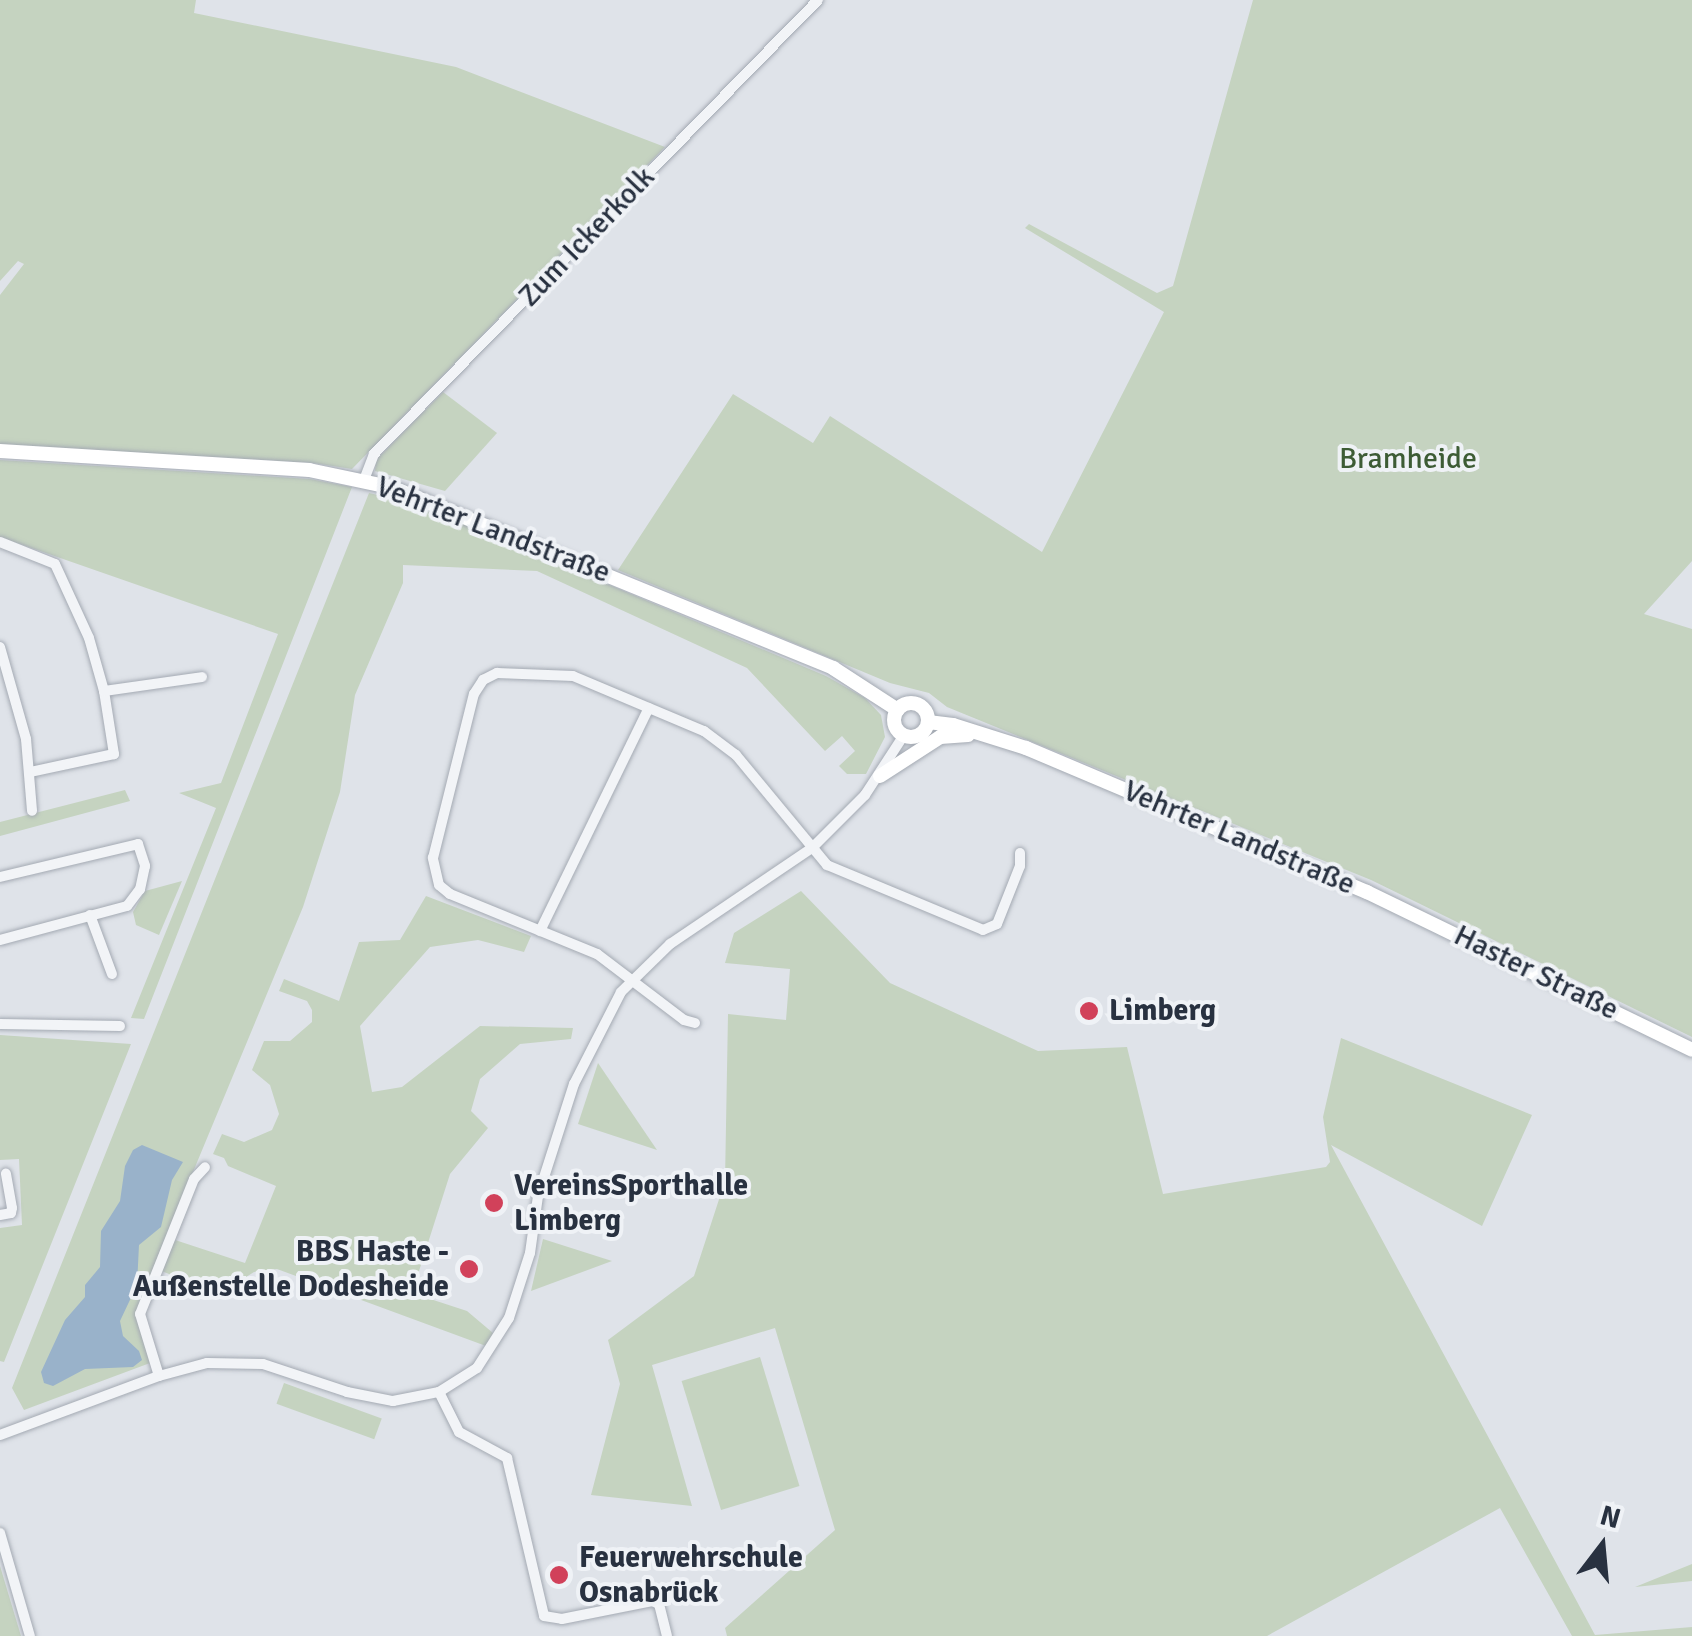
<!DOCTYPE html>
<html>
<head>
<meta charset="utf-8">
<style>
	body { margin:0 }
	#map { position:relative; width:1692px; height:1636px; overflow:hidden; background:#dfe3e9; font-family:Signika,sans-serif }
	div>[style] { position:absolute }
	.green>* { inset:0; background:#c5d3c0; transform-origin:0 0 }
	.water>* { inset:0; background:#99b2ca }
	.roads { filter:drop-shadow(0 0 2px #a4aab3) drop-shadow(0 0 2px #a4aab3) }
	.minor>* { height:10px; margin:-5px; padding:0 5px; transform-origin:5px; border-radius:5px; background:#f2f4f7 }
	.secondary>* { height:14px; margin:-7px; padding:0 7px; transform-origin:7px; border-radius:7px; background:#fff }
	.secondary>.ring { margin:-7px; padding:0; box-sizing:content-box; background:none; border:14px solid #fff; border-radius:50% }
	.dots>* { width:28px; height:28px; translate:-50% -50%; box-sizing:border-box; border:5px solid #eff2f6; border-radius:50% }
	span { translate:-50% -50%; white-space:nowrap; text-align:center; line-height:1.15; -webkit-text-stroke:8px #eff2f6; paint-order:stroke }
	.street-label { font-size:30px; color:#283140 }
	.park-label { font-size:30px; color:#3d5c35 }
	.poi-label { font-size:30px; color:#283140; font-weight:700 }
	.left { translate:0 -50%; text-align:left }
	.right { translate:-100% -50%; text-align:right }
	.north { position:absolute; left:1552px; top:1496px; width:100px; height:100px; -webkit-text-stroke:8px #eff2f6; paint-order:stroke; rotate:16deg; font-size:28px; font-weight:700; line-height:40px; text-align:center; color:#283140 }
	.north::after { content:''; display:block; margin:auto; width:35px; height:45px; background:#283140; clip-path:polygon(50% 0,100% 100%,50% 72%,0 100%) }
</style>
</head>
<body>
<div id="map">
	<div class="green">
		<i style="clip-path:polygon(0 0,196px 0,194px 13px,456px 67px,665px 147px,352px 469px,313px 463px,0 445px,0 295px,24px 264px,18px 261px,0 281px)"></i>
		<i style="clip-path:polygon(1253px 0,1692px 0,1692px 561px,1644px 614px,1692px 629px,1692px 1037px,1371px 880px,947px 707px,929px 693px,890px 683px,618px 570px,733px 394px,813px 443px,830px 416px,1042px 552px,1164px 312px,1025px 228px,1029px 224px,1157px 293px,1173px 286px)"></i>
		<i style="clip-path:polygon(443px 392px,497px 433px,445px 491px,375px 471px,376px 460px)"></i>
		<i style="clip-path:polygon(0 460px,310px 479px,352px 487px,144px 1019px,131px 1018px,216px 808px,179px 793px,221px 783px,278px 634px,0 537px)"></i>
		<i style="clip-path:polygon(369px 493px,417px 504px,826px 676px,865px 698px,881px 715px,885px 737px,866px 774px,847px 774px,839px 766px,855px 751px,842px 736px,825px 751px,747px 668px,537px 571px,403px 565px,403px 583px,355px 695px,340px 792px,303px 907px,166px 1237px,245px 1263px,276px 1186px,228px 1166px,224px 1158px,213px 1154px,222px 1134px,244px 1142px,272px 1130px,279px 1114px,270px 1085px,252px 1070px,264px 1041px,290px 1041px,312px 1022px,312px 1010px,307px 1001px,279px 991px,284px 979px,339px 1001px,359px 942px,400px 940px,426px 896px,531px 936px,524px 952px,478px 940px,430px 947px,360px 1026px,372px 1092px,402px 1087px,480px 1026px,573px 1028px,571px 1039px,520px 1044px,480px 1079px,471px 1111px,488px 1128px,450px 1174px,412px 1293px,467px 1311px,493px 1333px,486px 1346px,277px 1269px,254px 1272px,232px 1286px,178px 1290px,169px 1274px,154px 1268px,136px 1315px,150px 1363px,24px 1410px,12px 1388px)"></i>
		<i style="clip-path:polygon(125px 790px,130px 801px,0 836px,0 822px)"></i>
		<i style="clip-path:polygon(182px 881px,159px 935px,136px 925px,133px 912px,145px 891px)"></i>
		<i style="clip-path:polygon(801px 891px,890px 983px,1038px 1051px,1127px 1047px,1163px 1194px,1326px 1167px,1330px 1162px,1323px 1117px,1341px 1038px,1532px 1115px,1482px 1226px,1331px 1145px,1595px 1635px,1692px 1627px,1692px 1636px,1572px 1636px,1500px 1508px,1267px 1636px,727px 1636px,725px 1628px,835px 1530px,775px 1328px,652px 1365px,692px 1506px,591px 1495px,620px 1384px,608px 1340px,694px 1276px,725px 1181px,728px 1014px,786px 1020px,790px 969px,725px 963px,734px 933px)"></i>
		<i style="clip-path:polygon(0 1035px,131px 1044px,4px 1362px,0 1361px,0 1228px,22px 1225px,19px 1159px,0 1160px)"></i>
		<i style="clip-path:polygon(598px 1063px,657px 1150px,578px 1124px)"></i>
		<i style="clip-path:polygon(543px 1239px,612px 1261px,531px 1291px)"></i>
		<i style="left:760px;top:1357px;width:135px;height:82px;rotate:73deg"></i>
		<i style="left:284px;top:1383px;width:104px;height:22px;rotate:20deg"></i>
		<i style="clip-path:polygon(1692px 1564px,1692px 1581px,1635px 1587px)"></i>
		<i style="clip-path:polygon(0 1566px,21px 1636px,0 1636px)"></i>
	</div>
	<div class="water">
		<i style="clip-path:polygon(142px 1145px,183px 1162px,172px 1180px,161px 1227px,139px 1245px,137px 1285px,120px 1321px,123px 1336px,139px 1351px,142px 1360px,133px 1367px,85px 1369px,53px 1386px,44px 1383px,41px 1372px,65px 1320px,85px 1297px,85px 1285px,100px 1267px,101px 1231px,120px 1201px,125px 1166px,133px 1150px)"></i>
	</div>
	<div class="roads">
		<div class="minor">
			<i style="left:364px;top:480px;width:28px;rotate:-69deg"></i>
			<i style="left:374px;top:454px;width:635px;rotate:-45.64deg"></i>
			<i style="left:0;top:542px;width:59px;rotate:21.8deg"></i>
			<i style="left:55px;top:564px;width:81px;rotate:65.3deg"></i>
			<i style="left:89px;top:638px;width:55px;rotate:74.2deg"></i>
			<i style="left:104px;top:691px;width:64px;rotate:81deg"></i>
			<i style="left:114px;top:754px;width:85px;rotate:167.8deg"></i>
			<i style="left:0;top:647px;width:96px;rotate:74.2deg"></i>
			<i style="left:26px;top:739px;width:72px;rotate:85.2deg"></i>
			<i style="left:104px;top:691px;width:99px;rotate:-8.1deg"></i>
			<i style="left:0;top:877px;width:142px;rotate:-13.4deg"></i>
			<i style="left:138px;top:844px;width:23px;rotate:72deg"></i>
			<i style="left:145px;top:866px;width:24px;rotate:102deg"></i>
			<i style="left:140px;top:889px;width:21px;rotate:127deg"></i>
			<i style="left:127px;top:906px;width:131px;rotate:165deg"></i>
			<i style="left:90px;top:915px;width:63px;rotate:69.6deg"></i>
			<i style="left:540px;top:931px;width:248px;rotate:-64deg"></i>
			<i style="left:695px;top:1023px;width:11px;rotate:-165deg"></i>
			<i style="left:684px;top:1020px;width:109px;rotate:-142.8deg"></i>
			<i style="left:597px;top:954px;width:159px;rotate:-157.8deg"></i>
			<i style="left:450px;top:894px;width:14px;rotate:-141deg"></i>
			<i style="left:439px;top:885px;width:28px;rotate:-103deg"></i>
			<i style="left:433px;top:858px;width:169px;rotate:-76deg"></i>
			<i style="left:474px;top:694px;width:17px;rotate:-57deg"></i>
			<i style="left:483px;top:680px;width:16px;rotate:-27deg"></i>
			<i style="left:497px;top:673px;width:76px;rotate:2.3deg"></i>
			<i style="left:573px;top:676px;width:142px;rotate:22.8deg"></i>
			<i style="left:704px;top:731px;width:40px;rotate:37deg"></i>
			<i style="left:736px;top:755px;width:143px;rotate:50.4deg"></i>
			<i style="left:827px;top:865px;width:169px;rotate:22.6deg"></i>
			<i style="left:983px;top:930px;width:15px;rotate:-23deg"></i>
			<i style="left:997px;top:924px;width:62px;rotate:-68.4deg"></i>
			<i style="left:1020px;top:866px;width:13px;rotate:-90deg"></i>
			<i style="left:0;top:1024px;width:120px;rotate:1deg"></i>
			<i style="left:0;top:1215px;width:11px;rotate:-10deg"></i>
			<i style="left:11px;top:1213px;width:5px;rotate:-79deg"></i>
			<i style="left:12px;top:1208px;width:35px;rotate:-100deg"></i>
			<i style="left:159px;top:1376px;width:65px;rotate:-107deg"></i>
			<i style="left:140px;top:1314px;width:145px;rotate:-68.2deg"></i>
			<i style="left:194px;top:1179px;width:16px;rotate:-47deg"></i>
			<i style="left:439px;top:1392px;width:45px;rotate:63.4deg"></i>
			<i style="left:459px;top:1432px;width:55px;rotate:28.4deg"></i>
			<i style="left:507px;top:1458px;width:162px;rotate:76.8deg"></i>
			<i style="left:544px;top:1616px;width:18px;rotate:9deg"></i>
			<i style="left:562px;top:1619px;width:92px;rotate:-11.3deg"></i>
			<i style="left:652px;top:1601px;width:8px;rotate:23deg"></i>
			<i style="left:659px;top:1604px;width:33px;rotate:76deg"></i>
			<i style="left:0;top:1435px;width:170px;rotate:-20.4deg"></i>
			<i style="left:159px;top:1376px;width:50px;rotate:-15.2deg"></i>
			<i style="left:207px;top:1363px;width:56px;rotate:1deg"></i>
			<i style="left:263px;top:1364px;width:89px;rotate:18.4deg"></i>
			<i style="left:347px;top:1392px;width:47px;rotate:11.1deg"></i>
			<i style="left:393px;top:1401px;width:47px;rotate:-11.1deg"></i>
			<i style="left:439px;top:1392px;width:45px;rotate:-32.3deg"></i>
			<i style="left:477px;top:1368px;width:59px;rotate:-57.4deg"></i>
			<i style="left:509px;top:1318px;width:68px;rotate:-72.1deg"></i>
			<i style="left:530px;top:1253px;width:58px;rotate:-82deg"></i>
			<i style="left:538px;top:1196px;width:118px;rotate:-72.2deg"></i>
			<i style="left:574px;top:1084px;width:103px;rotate:-62.9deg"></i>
			<i style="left:621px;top:992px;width:69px;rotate:-44.4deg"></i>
			<i style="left:670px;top:944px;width:171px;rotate:-34.1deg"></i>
			<i style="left:812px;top:848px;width:75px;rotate:-45deg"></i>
			<i style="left:865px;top:795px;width:72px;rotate:-57deg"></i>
			<i style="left:0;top:1533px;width:107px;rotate:73.8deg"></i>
		</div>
		<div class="secondary">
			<i style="left:0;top:451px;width:310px;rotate:3.5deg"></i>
			<i style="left:309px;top:470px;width:83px;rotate:11.9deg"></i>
			<i style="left:390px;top:487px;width:479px;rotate:22.2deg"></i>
			<i style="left:833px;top:668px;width:77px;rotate:32.9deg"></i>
			<i class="ring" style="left:894px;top:703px;width:20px;height:20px"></i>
			<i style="left:928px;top:722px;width:25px;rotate:7deg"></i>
			<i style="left:953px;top:725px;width:77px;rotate:17.5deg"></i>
			<i style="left:1026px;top:748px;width:370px;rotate:22.9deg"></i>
			<i style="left:1367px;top:892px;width:361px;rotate:25.9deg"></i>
			<i style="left:880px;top:776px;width:72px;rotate:-33deg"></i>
			<i style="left:940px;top:737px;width:28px;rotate:-4deg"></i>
		</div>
	</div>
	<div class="dots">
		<i style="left:1089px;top:1011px;background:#d1415a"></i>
		<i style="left:494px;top:1203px;background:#d1415a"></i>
		<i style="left:469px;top:1269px;background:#d1415a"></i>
		<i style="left:559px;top:1575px;background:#d1415a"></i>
	</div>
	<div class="street-label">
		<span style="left:587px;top:237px;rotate:-46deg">Zum Ickerkolk</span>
		<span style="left:493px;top:530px;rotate:21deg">Vehrter Landstraße</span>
		<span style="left:1239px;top:838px;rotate:23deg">Vehrter Landstraße</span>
		<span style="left:1536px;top:973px;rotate:26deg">Haster Straße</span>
	</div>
	<div class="park-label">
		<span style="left:1408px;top:459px">Bramheide</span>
	</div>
	<div class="poi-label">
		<span class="left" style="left:1109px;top:1011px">Limberg</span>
		<span class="left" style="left:514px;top:1203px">VereinsSporthalle<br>Limberg</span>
		<span class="right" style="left:449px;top:1269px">BBS Haste -<br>Außenstelle Dodesheide</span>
		<span class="left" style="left:579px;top:1575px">Feuerwehrschule<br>Osnabrück</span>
	</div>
	<div class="north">N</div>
</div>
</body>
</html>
